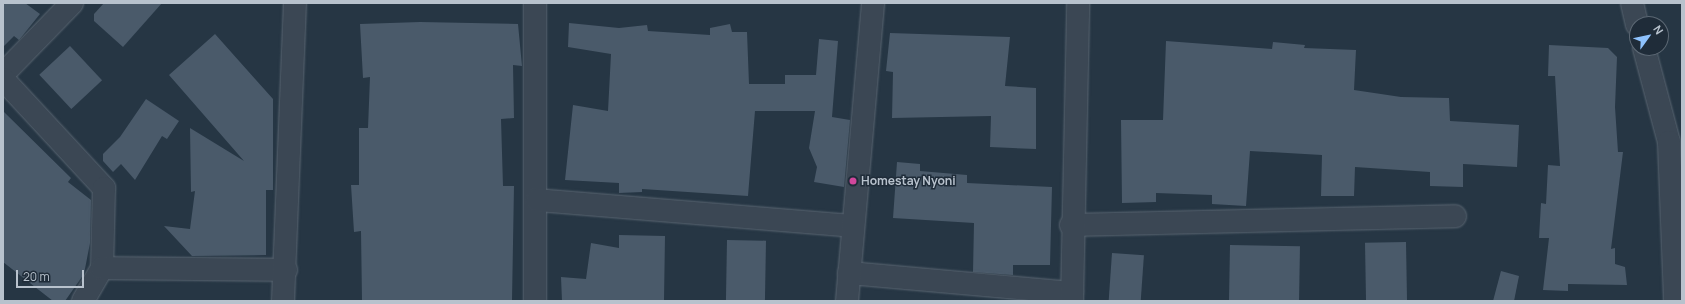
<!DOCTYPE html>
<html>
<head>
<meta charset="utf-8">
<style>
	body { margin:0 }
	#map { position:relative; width:1685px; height:304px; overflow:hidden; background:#263644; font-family:Manrope,sans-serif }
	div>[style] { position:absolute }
	.building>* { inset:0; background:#4a5a6a; transform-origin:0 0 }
	.roads { filter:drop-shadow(0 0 1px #596571) drop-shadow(0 0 1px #596571) }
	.street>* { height:22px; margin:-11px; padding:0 11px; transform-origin:11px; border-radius:11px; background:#3b4754 }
	.dots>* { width:11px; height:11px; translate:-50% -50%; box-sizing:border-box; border:2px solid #1f2c39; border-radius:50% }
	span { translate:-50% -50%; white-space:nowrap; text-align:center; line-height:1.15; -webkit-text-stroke:3px #1f2c39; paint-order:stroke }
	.poi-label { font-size:12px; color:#b8c2cd; font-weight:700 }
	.left { translate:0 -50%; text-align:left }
	.frame { position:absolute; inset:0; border:4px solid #b8c2cd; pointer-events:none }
	.north { position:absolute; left:1629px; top:16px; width:40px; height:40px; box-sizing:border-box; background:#1f2c39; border:1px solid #5c6874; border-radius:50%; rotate:57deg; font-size:11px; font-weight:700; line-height:16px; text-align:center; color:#b8c2cd }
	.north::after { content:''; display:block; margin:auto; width:14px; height:18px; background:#8ec2fd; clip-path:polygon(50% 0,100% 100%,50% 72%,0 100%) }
	.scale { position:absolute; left:16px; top:270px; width:68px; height:18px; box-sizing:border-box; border:2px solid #b8c2cd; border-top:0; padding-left:5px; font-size:12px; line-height:14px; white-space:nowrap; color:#b8c2cd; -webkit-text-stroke:3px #1f2c39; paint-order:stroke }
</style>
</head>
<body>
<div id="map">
	<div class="building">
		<i style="clip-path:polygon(3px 3px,25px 3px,40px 14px,19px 40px,14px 36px,3px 47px)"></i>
		<i style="clip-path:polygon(104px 3px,162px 3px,123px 47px,94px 21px,94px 14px)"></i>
		<i style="clip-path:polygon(420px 22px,518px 24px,522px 66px,513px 65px,514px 118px,501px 119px,503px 186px,514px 186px,512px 301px,362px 301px,361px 231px,354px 232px,351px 185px,359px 185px,359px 128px,368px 128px,370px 77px,363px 78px,360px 24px)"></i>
		<i style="clip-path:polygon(569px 23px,619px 28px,647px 25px,648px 31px,710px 35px,710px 28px,730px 24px,732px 32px,747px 32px,749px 84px,785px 84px,785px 75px,816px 75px,819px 39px,838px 41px,832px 117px,850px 120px,844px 187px,814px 182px,817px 167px,809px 148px,815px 111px,755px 111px,748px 196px,642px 189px,642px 192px,619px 193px,619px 183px,565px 180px,573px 105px,608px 111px,611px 54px,568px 47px)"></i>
		<i style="clip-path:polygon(890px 33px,1010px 37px,1005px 86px,1036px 88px,1036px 149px,990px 147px,991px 116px,892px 118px,893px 72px,886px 71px)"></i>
		<i style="clip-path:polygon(215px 34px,273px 99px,273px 190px,266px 190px,266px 255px,192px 256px,164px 226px,190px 229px,195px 191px,191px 192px,190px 128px,244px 161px,169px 75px)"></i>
		<i style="clip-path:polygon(1166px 41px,1272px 49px,1273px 42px,1305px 45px,1304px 48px,1356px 50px,1354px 90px,1401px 97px,1449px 98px,1450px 121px,1519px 125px,1517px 167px,1463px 164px,1463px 187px,1430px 186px,1430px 172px,1355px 167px,1354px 196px,1321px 196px,1322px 155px,1250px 151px,1246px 206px,1212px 204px,1212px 195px,1156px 193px,1156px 202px,1122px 203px,1121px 120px,1163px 120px)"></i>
		<i style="clip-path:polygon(1549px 45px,1608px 48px,1617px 57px,1615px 107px,1618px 152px,1623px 152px,1611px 249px,1615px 248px,1615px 264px,1625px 267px,1627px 285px,1568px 284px,1568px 291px,1543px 290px,1549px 238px,1539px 238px,1541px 203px,1546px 204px,1548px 165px,1560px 166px,1555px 76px,1548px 76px)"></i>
		<i style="left:70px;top:46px;width:47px;height:42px;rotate:47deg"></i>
		<i style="clip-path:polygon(146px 99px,179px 121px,167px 139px,162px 136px,135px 180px,121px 164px,113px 172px,103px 161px,103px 154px,120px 137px)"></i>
		<i style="clip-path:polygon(3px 111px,71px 178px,68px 182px,91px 200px,90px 243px,84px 274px,65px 301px,53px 301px,3px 262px)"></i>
		<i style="clip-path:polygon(897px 162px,920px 164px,920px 171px,967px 175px,967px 183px,1052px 187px,1050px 265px,1013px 265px,1013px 275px,973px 272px,974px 223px,893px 218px)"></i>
		<i style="clip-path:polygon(619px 235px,665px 236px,664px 301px,562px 301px,561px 277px,586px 279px,591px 243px,619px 248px)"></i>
		<i style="left:727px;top:240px;width:39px;height:61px;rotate:1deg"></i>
		<i style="left:1406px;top:242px;width:59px;height:41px;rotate:89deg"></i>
		<i style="left:1230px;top:245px;width:70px;height:56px;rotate:1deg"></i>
		<i style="left:1112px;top:253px;width:32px;height:47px;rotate:4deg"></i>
		<i style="clip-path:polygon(1501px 271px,1519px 276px,1514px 301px,1493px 301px)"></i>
	</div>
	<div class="roads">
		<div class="street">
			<i style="left:535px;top:3px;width:298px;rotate:90deg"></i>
			<i style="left:1632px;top:3px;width:22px;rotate:77deg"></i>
			<i style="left:1644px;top:48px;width:97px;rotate:75.1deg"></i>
			<i style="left:1669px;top:142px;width:159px;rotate:87.8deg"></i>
			<i style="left:3px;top:74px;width:99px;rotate:-45.8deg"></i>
			<i style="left:3px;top:79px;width:149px;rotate:47.2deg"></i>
			<i style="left:104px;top:188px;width:80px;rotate:91.4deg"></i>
			<i style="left:102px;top:268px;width:38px;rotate:120deg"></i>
			<i style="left:537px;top:200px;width:317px;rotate:4.7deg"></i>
			<i style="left:1071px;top:225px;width:384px;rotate:-1.3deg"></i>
			<i style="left:102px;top:268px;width:184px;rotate:0.6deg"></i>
			<i style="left:849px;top:273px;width:224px;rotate:5.1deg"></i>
			<i style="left:283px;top:301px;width:298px;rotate:-87.7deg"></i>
			<i style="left:847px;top:301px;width:299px;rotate:-85deg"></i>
			<i style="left:1072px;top:301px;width:298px;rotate:-88.8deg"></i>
		</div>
	</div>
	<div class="dots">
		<i style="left:853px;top:181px;background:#d1479c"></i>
	</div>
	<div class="poi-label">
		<span class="left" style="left:861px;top:181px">Homestay Nyoni</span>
	</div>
	<div class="frame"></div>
	<div class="north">N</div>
	<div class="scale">20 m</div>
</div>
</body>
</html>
